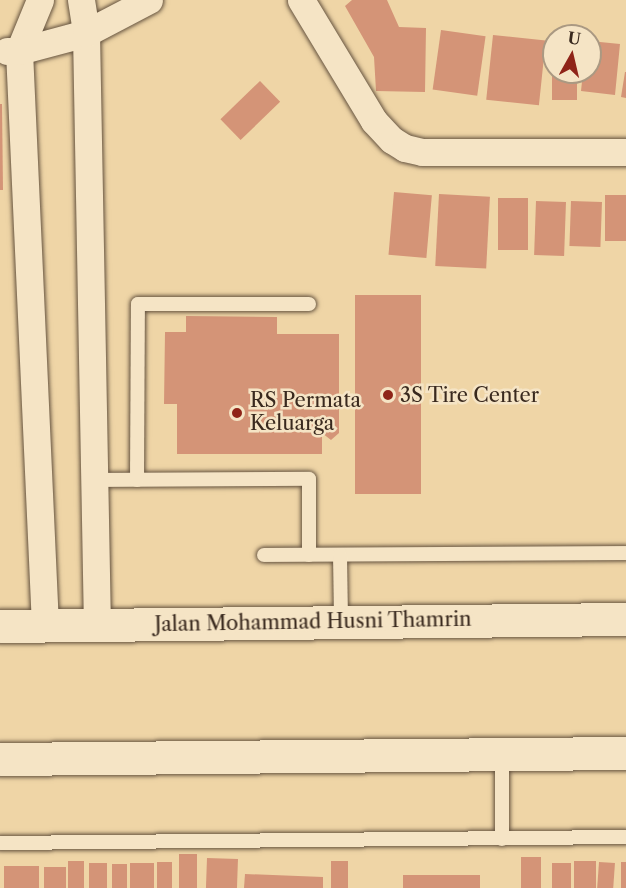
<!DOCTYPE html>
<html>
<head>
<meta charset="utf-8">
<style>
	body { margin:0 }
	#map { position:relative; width:626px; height:888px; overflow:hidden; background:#efd5a6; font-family:"Libre Caslon Text",serif }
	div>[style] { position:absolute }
	.building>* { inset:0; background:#d49477; transform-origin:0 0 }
	.roads { filter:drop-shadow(0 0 2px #665440) drop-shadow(0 0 2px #665440) }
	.lane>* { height:14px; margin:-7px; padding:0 7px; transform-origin:7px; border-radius:7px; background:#f5e4c5 }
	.street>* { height:27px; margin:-13.5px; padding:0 13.5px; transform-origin:13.5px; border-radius:13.5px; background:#f5e4c5 }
	.secondary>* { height:33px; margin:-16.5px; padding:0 16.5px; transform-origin:16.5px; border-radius:16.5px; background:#f5e4c5 }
	.dots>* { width:16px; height:16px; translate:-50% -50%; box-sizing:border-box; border:3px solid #f5e4c5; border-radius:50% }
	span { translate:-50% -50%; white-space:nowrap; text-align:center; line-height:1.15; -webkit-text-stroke:5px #f5e4c5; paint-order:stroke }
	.poi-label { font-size:20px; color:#39291e }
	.left { translate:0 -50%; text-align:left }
	.street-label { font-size:20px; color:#39291e }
	.north { position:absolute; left:542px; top:24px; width:60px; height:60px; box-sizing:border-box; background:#f5e4c5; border:2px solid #aa9982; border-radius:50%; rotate:8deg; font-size:16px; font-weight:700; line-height:24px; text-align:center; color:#39291e }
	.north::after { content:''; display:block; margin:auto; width:21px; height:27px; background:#8f2418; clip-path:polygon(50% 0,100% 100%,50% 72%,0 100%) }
</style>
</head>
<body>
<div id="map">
	<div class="building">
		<i style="clip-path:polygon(352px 0,387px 0,399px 27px,426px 28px,425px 92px,376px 91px,374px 57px,345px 6px)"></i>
		<i style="left:441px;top:30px;width:45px;height:60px;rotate:8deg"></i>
		<i style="left:493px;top:35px;width:53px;height:65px;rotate:6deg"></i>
		<i style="clip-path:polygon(590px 41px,620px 44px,615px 95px,581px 91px,583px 72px,590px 72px)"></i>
		<i style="left:552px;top:72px;width:25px;height:28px"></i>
		<i style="clip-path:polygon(625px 72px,626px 72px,626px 98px,621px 97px)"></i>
		<i style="left:260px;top:81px;width:29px;height:55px;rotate:46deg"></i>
		<i style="clip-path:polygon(0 104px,2px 104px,3px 190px,0 190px)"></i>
		<i style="left:394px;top:192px;width:38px;height:63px;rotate:5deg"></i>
		<i style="left:439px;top:194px;width:51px;height:72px;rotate:3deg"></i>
		<i style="left:605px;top:195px;width:21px;height:46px"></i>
		<i style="left:498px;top:198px;width:30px;height:52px"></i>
		<i style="left:536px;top:201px;width:30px;height:54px;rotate:2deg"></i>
		<i style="left:571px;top:201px;width:31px;height:45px;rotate:2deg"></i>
		<i style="left:355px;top:295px;width:66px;height:199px"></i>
		<i style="clip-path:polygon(186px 316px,277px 317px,277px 334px,339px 334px,339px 433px,331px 440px,322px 433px,322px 454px,177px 454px,177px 404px,164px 404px,165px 332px,186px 332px)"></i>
		<i style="left:179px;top:854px;width:18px;height:34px"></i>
		<i style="left:521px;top:857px;width:20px;height:31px"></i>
		<i style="left:207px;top:858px;width:31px;height:30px;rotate:2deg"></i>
		<i style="left:68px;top:861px;width:16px;height:27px"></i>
		<i style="left:331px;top:861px;width:17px;height:27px"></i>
		<i style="left:574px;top:861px;width:22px;height:27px"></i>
		<i style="left:157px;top:862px;width:15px;height:26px"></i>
		<i style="left:599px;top:862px;width:16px;height:26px;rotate:4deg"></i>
		<i style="left:621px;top:862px;width:5px;height:26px"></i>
		<i style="left:89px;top:863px;width:18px;height:25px"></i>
		<i style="left:130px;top:863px;width:24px;height:25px"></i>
		<i style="left:552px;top:863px;width:19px;height:25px"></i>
		<i style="left:112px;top:864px;width:15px;height:24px"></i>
		<i style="left:4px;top:866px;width:35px;height:22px"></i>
		<i style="left:44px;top:867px;width:22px;height:21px"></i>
		<i style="clip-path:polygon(245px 874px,323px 877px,323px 888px,244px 888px)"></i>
		<i style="left:403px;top:875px;width:77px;height:13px"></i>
	</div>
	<div class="roads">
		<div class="lane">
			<i style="left:95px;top:480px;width:214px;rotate:-0.3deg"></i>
			<i style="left:309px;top:479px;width:76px;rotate:90deg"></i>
			<i style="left:137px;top:480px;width:176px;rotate:-89.7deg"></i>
			<i style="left:138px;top:304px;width:171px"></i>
			<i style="left:264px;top:555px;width:362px;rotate:-0.3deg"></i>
			<i style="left:340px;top:555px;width:67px;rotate:89.1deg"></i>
			<i style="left:502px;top:754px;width:85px;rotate:90deg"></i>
			<i style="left:0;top:843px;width:626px;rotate:-0.55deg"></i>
		</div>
		<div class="street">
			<i style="left:40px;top:0;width:55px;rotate:112.4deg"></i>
			<i style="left:19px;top:51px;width:575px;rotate:87.41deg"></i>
			<i style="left:81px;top:0;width:33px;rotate:81deg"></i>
			<i style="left:86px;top:33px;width:592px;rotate:88.94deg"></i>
			<i style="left:301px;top:0;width:141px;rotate:58.9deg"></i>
			<i style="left:374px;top:121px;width:26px;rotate:47deg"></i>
			<i style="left:392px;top:140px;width:15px;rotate:32deg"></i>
			<i style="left:405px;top:148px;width:17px;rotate:13deg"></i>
			<i style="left:422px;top:152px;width:204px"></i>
			<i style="left:7px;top:51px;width:12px"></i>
			<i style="left:19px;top:51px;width:69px;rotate:-15deg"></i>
			<i style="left:86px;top:33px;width:71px;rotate:-27.6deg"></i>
		</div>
		<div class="secondary">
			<i style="left:0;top:626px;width:626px;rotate:-0.64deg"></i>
			<i style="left:0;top:759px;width:626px;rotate:-0.55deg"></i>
		</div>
	</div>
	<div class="dots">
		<i style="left:388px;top:395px;background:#8f2418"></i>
		<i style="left:237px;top:413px;background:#8f2418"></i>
	</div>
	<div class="poi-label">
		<span class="left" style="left:400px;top:395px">3S Tire Center</span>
		<span class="left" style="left:250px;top:412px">RS Permata<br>Keluarga</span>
	</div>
	<div class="street-label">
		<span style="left:313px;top:622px;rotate:-1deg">Jalan Mohammad Husni Thamrin</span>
	</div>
	<div class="north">U</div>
</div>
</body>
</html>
